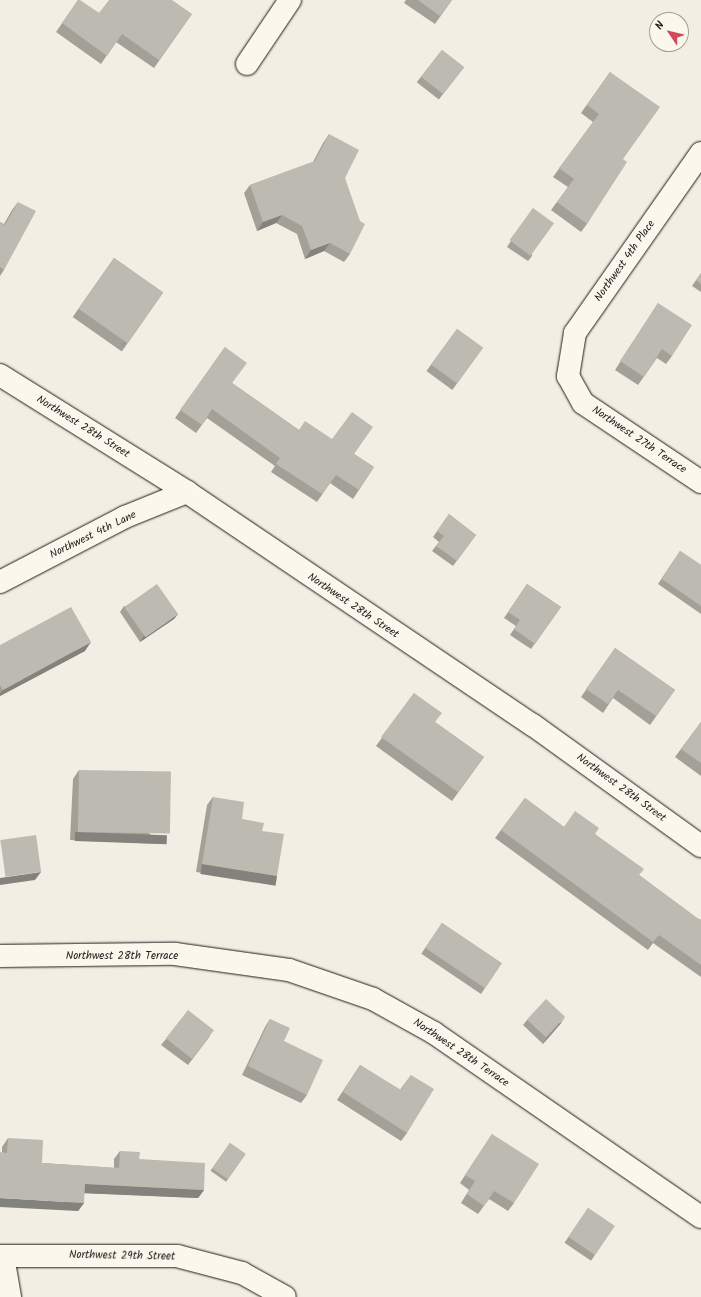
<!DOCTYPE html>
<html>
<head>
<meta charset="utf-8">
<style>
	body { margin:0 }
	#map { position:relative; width:701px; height:1297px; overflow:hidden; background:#f2eee4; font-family:Kalam,sans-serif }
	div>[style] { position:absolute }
	.roads { filter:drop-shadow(0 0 1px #1c1c1c) drop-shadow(0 0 1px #1c1c1c) }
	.minor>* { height:22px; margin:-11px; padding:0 11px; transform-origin:11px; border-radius:11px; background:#fbf7ec }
	.wall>* { inset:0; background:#a3a098; transform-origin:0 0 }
	.shaded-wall>* { inset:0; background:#84827c; transform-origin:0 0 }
	.building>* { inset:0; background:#bdbab1; transform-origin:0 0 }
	span { translate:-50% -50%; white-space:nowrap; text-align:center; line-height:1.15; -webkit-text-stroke:3.5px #fbf7ec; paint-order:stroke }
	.street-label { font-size:11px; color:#1c1c1c }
	.north { position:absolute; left:649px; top:12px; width:40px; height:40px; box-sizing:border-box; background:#fbf7ec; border:1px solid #a29f99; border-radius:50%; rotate:305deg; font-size:11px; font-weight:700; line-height:16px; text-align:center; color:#1c1c1c }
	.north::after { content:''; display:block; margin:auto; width:14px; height:18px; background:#d1495b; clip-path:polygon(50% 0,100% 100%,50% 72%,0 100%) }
</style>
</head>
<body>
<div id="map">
	<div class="roads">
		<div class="minor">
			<i style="left:247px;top:64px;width:77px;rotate:-56.1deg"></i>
			<i style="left:701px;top:153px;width:220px;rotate:125deg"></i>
			<i style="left:575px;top:333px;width:44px;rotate:99.2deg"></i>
			<i style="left:568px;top:376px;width:31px;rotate:61deg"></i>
			<i style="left:583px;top:403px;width:142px;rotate:33.8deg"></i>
			<i style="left:0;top:375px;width:221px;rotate:32deg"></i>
			<i style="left:187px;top:492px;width:417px;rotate:34deg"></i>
			<i style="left:533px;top:725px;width:207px;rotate:35.8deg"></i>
			<i style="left:0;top:582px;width:141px;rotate:-27.5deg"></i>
			<i style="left:125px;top:517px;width:67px;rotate:-22deg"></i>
			<i style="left:0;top:956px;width:175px;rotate:-0.7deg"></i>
			<i style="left:175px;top:954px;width:115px;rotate:8deg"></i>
			<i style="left:289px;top:970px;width:89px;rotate:19deg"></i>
			<i style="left:373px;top:999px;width:70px;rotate:29.1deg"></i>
			<i style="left:434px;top:1033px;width:324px;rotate:34.6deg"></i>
			<i style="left:0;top:1256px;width:177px"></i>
			<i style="left:177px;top:1256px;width:67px;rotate:14.7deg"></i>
			<i style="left:242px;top:1273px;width:49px;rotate:29.2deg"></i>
			<i style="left:3px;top:1256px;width:42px;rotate:80.3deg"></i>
		</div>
	</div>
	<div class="wall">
		<i style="clip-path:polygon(78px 0,99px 13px,192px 14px,154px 68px,116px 42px,101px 64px,56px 32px)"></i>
		<i style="clip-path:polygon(406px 0,452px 0,435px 24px,404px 3px)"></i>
		<i style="left:442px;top:50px;width:28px;height:41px;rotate:38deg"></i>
		<i style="clip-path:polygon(610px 72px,623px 159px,587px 224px,581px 232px,551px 210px,568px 187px,553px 177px,593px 122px,581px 113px)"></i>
		<i style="clip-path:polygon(329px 134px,345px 178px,350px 254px,344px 262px,324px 251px,305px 259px,297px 234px,276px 223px,257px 231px,244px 193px,250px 185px,313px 162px,323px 143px)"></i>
		<i style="clip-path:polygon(18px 202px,4px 270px,0 276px,0 222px,4px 224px,12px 210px)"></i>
		<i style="clip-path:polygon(533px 208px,532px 256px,528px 261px,507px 247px)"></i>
		<i style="left:114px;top:258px;width:60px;height:72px;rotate:35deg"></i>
		<i style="clip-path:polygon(701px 273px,701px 292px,692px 286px)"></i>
		<i style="clip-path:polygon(658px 303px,672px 356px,666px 364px,657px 358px,638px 385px,615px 370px)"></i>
		<i style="left:457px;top:329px;width:32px;height:52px;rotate:36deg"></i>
		<i style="clip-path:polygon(225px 347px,232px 383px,299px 430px,354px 454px,374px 467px,353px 499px,330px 483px,317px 502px,271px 472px,275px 466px,207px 418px,196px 433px,175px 418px)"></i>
		<i style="clip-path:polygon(449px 514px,476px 535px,453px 566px,432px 551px,439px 542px,433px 537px)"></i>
		<i style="clip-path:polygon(680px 551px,701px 565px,701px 614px,658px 584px)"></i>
		<i style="clip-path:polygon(527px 584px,561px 607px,531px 649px,510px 635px,516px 626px,504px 618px)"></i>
		<i style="clip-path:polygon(124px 606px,178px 614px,174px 619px,140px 642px,120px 612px)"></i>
		<i style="clip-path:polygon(0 645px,85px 651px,0 696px)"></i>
		<i style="clip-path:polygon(615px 648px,675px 690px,650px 725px,613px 698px,603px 713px,581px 697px)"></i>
		<i style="clip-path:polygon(414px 693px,435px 722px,484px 757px,452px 801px,376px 746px)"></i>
		<i style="clip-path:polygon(701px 722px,701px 776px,675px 757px)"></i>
		<i style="clip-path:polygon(79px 770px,161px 844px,70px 840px,73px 779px)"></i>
		<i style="clip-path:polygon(213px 797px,242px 819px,262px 831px,277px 876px,271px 884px,196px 872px,207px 805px)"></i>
		<i style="clip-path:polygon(525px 798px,564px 827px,595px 834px,639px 875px,697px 918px,701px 920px,701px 977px,653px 943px,648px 950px,495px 838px)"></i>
		<i style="left:442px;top:923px;width:72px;height:37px;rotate:34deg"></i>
		<i style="clip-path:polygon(270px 1019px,284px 1041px,307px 1095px,301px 1103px,242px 1075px,265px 1027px)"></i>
		<i style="clip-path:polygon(527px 1020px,561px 1023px,543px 1044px,523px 1025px)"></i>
		<i style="clip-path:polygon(210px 1036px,188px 1065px,161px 1045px,166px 1039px)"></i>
		<i style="clip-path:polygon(360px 1065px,400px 1090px,411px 1075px,407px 1133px,401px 1141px,337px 1100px)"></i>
		<i style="clip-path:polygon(492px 1134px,514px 1203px,508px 1211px,489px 1199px,478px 1214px,461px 1203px,469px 1190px,460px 1183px)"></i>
		<i style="clip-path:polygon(8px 1138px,42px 1163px,114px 1168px,114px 1159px,120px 1151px,204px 1190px,198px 1198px,84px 1193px,84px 1203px,78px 1211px,2px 1152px,2px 1147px)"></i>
		<i style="left:230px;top:1143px;width:19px;height:34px;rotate:35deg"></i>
		<i style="left:588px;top:1208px;width:32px;height:42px;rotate:34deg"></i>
	</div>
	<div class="shaded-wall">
		<i style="clip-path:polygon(282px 215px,276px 223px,257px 231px,263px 222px)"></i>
		<i style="clip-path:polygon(330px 243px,324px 251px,305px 259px,311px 250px)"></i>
		<i style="clip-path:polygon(163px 292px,157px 300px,120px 349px,125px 341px)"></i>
		<i style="clip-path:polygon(178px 614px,174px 619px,140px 642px,144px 636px)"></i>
		<i style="clip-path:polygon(91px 642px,85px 651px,0 696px,0 693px,3px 690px)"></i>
		<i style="left:75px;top:832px;width:92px;height:9px;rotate:2deg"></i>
		<i style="left:202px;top:864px;width:76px;height:10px;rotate:9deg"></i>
		<i style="clip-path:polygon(41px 872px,35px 880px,0 885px,0 878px)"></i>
		<i style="clip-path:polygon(565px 1017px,561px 1023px,543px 1044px,547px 1038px)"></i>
		<i style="clip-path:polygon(85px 1184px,204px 1190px,198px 1198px,79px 1193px)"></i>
		<i style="clip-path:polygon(0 1198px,84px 1203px,78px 1211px,0 1207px)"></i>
	</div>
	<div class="building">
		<i style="clip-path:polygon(78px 0,80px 0,99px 13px,109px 0,172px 0,192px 14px,159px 60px,122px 34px,107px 56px,62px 23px)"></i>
		<i style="clip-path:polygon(418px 0,452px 0,440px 16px)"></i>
		<i style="left:442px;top:50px;width:28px;height:34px;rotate:38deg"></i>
		<i style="clip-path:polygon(610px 72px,660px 107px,623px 159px,627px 162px,587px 224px,557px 202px,574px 179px,559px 168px,599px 114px,587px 105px)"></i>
		<i style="clip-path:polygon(329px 134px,359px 150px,345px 178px,360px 221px,365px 224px,350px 254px,330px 243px,311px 250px,302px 226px,282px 215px,263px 222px,250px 185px,315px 161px)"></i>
		<i style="clip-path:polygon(18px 202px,36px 211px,4px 270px,0 267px,0 222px,5px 225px)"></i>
		<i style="left:533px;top:208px;width:26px;height:40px;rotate:36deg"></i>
		<i style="left:114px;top:258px;width:60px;height:62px;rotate:35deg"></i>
		<i style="clip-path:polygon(701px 273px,701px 284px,696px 280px)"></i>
		<i style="clip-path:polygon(658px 303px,692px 325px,672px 356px,662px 349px,644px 377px,620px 361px)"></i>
		<i style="left:457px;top:329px;width:32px;height:44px;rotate:36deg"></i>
		<i style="clip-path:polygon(225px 347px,247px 363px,232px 383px,299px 430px,305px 421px,332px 439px,352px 412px,373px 427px,354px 454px,374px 467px,359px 490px,336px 475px,322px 494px,276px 464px,280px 458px,212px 409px,202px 425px,180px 410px)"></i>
		<i style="clip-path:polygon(449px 514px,476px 535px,457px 561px,436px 546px,444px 536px,437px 531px)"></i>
		<i style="clip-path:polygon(680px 551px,701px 565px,701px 606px,662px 579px)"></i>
		<i style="left:157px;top:584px;width:37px;height:40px;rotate:55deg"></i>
		<i style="clip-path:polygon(527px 584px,561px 607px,535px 644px,514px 629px,520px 620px,508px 612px)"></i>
		<i style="clip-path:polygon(71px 607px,91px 642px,3px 690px,0 685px,0 645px)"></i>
		<i style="clip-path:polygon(615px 648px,675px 690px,656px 716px,618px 690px,608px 704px,586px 689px)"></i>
		<i style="clip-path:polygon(414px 693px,442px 713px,435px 722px,484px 757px,458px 792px,381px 737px)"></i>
		<i style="clip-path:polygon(701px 722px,701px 763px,681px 749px)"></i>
		<i style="left:79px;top:770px;width:92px;height:62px;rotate:1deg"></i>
		<i style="clip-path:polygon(213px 797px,244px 802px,242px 819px,264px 823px,262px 831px,284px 834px,277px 876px,202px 864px)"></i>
		<i style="clip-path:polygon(525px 798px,564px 827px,575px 811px,599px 828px,595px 834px,644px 869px,639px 875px,697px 918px,701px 920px,701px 965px,659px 935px,653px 942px,501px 830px)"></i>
		<i style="left:36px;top:835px;width:37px;height:36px;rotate:82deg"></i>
		<i style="left:442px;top:923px;width:72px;height:30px;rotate:34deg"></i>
		<i style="left:546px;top:999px;width:26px;height:28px;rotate:43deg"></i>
		<i style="left:188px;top:1010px;width:33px;height:36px;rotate:38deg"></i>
		<i style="clip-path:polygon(270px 1019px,290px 1028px,284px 1041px,323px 1060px,307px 1095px,248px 1066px)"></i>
		<i style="clip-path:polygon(360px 1065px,401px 1090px,411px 1075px,434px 1089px,407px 1133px,343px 1092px)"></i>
		<i style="clip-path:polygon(492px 1134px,539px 1164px,514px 1203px,494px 1191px,484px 1206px,467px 1194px,475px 1181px,465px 1175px)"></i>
		<i style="clip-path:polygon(8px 1138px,43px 1140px,42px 1163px,119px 1168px,120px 1151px,140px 1152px,139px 1159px,205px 1163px,204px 1190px,85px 1184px,84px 1203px,0 1198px,0 1152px,7px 1153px)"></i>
		<i style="left:230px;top:1143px;width:19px;height:31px;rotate:35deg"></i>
		<i style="left:588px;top:1208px;width:32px;height:35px;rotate:34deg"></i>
	</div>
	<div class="street-label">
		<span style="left:625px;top:261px;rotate:-55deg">Northwest 4th Place</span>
		<span style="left:83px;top:427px;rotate:32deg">Northwest 28th Street</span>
		<span style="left:639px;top:440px;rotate:34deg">Northwest 27th Terrace</span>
		<span style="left:93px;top:535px;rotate:-26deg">Northwest 4th Lane</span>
		<span style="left:353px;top:606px;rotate:34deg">Northwest 28th Street</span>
		<span style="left:621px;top:788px;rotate:36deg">Northwest 28th Street</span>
		<span style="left:122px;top:956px">Northwest 28th Terrace</span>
		<span style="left:461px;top:1053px;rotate:34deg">Northwest 28th Terrace</span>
		<span style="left:122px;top:1256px;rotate:1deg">Northwest 29th Street</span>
	</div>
	<div class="north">N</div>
</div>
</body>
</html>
